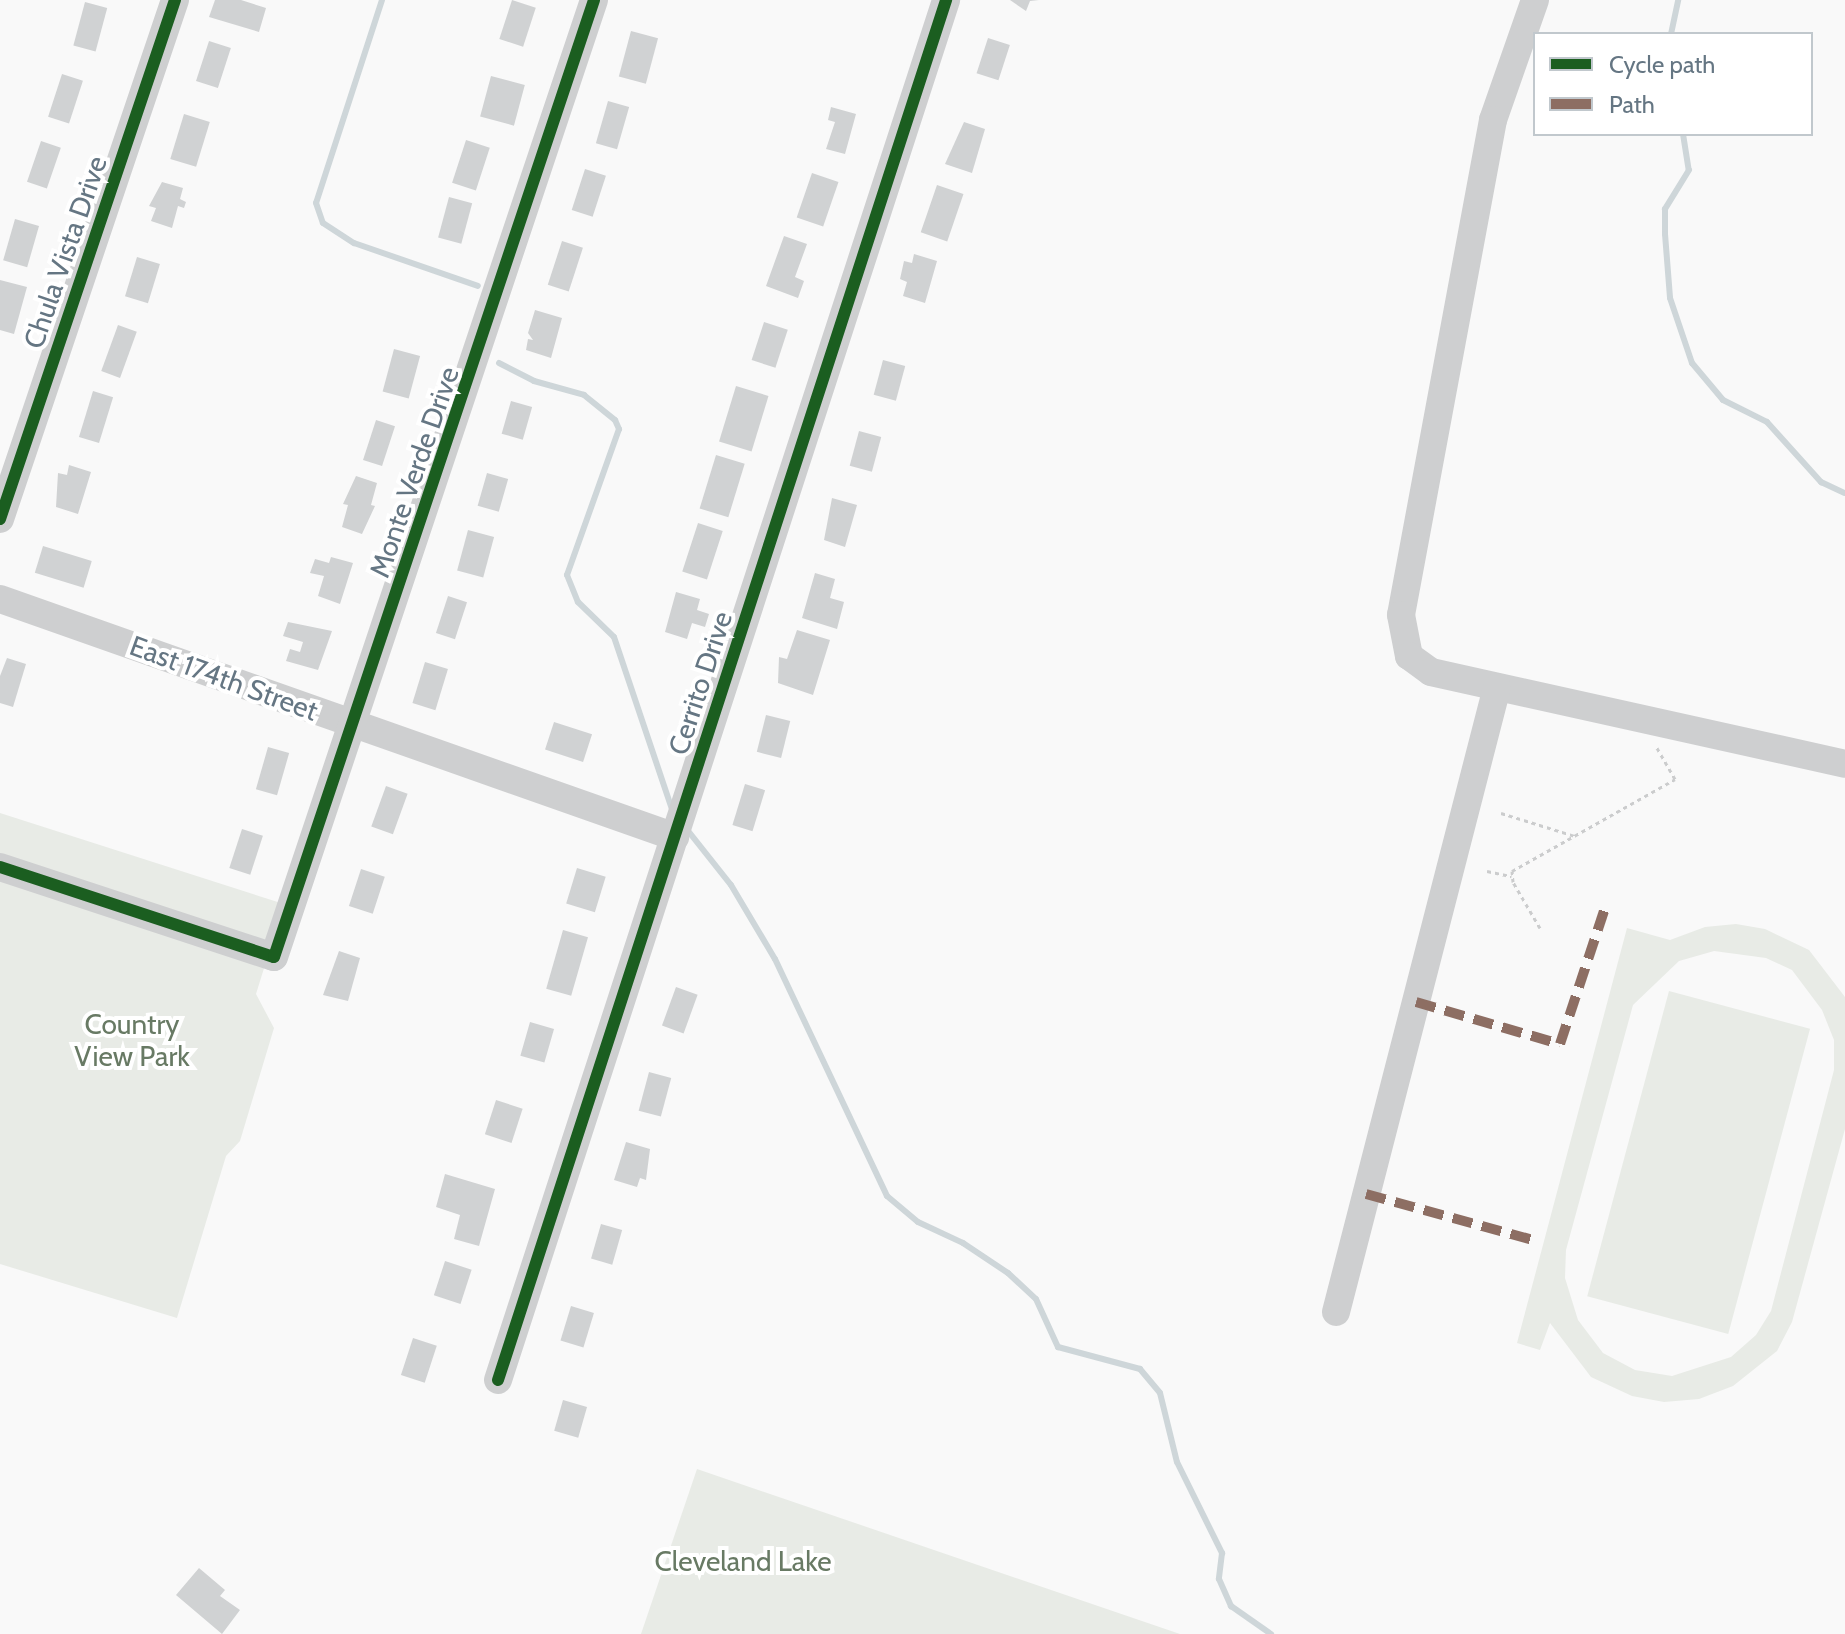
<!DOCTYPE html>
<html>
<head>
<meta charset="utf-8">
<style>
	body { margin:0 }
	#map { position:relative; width:1845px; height:1634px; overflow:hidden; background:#f9f9f9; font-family:Cabin,sans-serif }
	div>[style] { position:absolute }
	.green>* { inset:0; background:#e8ebe6; transform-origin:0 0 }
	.stream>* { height:6px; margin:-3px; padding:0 3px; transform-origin:3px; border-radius:3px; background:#ced6d9 }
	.building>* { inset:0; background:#d0d2d3; transform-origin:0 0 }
	.path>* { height:3px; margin-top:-1.5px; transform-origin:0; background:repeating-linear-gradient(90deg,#cbcccd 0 4px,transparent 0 8px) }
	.minor>* { height:28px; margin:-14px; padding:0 14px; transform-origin:14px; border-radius:14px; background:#cecfd0 }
	.quiet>* { height:10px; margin-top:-5px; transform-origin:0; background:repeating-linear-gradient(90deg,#8d6e63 0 20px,transparent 0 30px) }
	.cycleway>* { height:12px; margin:-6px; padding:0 6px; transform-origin:6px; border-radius:6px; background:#1b5e20 }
	span { translate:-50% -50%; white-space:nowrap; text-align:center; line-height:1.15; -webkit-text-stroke:8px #fff; paint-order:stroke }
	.street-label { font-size:28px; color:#657683 }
	.park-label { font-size:28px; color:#687a64 }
	.legend { position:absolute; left:1533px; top:32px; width:280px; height:104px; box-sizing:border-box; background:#fff; border:2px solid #c1c8cd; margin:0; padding:10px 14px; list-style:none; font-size:24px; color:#657683 }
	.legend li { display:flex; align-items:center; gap:16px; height:40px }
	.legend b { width:40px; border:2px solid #c1c8cd }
</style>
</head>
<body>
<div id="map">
	<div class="green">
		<i style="clip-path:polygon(0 813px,284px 904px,256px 994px,274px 1028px,240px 1141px,226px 1156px,177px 1318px,0 1264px)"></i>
		<i style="clip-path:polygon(evenodd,1736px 924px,1765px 929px,1809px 950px,1845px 997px,1845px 1129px,1792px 1322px,1777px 1351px,1733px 1386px,1699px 1399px,1664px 1402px,1632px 1396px,1591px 1377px,1550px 1323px,1540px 1350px,1517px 1343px,1627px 928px,1670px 940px,1705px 927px,1736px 924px,1714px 951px,1766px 958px,1792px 970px,1822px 1010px,1834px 1040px,1834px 1070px,1771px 1311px,1756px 1335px,1731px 1357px,1672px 1376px,1635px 1370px,1603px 1353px,1578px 1320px,1565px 1278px,1566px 1250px,1633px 1005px,1679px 961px,1714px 951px)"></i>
		<i style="left:1669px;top:991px;width:146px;height:316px;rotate:15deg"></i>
		<i style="clip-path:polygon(697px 1469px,1180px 1634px,641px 1634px)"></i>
	</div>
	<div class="stream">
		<i style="left:382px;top:0;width:213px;rotate:108deg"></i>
		<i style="left:316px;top:203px;width:21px;rotate:71deg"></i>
		<i style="left:323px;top:223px;width:37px;rotate:33deg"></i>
		<i style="left:354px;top:243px;width:131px;rotate:19.1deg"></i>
		<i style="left:1671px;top:34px;width:35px;rotate:-78deg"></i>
		<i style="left:1683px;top:134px;width:36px;rotate:81deg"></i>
		<i style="left:1689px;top:170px;width:46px;rotate:121.6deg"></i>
		<i style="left:1665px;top:209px;width:25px;rotate:90deg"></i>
		<i style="left:1665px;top:234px;width:64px;rotate:85.5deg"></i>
		<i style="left:1670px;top:298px;width:69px;rotate:71.3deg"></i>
		<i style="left:1692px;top:363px;width:48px;rotate:50deg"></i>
		<i style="left:1723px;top:400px;width:49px;rotate:26.6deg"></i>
		<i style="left:1767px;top:422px;width:81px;rotate:48deg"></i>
		<i style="left:1821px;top:482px;width:26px;rotate:25deg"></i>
		<i style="left:499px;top:363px;width:39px;rotate:27deg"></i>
		<i style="left:534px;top:381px;width:52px;rotate:15.6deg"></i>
		<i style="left:584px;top:395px;width:40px;rotate:39deg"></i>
		<i style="left:615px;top:420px;width:10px;rotate:66deg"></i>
		<i style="left:619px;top:429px;width:155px;rotate:109.6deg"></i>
		<i style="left:567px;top:575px;width:29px;rotate:68deg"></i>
		<i style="left:578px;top:602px;width:50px;rotate:44.2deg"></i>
		<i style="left:614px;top:637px;width:185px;rotate:71.4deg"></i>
		<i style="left:685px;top:827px;width:74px;rotate:51.6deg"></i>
		<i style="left:731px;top:885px;width:86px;rotate:59.3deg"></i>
		<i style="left:775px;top:959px;width:262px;rotate:64.7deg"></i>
		<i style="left:887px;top:1196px;width:40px;rotate:40deg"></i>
		<i style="left:918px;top:1222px;width:50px;rotate:25deg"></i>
		<i style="left:963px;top:1243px;width:54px;rotate:33.7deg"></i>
		<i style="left:1008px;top:1273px;width:38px;rotate:43deg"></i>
		<i style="left:1036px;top:1299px;width:53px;rotate:65.4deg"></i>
		<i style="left:1058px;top:1347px;width:85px;rotate:15deg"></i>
		<i style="left:1140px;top:1369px;width:31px;rotate:50deg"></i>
		<i style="left:1160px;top:1393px;width:71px;rotate:76.2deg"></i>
		<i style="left:1177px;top:1462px;width:102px;rotate:63.7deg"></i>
		<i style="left:1222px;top:1553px;width:26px;rotate:97deg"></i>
		<i style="left:1219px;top:1579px;width:30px;rotate:66deg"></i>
		<i style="left:1231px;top:1606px;width:49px;rotate:35deg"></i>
	</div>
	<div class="building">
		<i style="clip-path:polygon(215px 0,241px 0,266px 8px,259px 32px,209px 17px)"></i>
		<i style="left:512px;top:0;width:25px;height:41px;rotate:18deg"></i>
		<i style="clip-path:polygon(1010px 0,1039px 0,1030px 1px,1026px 11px)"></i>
		<i style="left:85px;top:2px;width:23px;height:45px;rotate:15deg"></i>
		<i style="left:631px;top:31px;width:28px;height:47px;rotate:15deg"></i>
		<i style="left:988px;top:38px;width:23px;height:37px;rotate:18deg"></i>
		<i style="left:209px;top:41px;width:23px;height:42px;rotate:18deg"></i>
		<i style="left:62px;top:74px;width:22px;height:45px;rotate:18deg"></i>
		<i style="left:491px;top:76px;width:35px;height:42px;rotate:15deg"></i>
		<i style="left:608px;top:101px;width:22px;height:44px;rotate:16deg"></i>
		<i style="clip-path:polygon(831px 107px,856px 114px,845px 154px,826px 149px,835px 122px,828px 120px)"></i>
		<i style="left:184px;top:114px;width:27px;height:47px;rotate:17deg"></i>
		<i style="clip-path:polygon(964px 122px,985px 129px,972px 173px,945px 164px)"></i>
		<i style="left:466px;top:140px;width:25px;height:45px;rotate:18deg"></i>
		<i style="left:41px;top:141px;width:21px;height:43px;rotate:19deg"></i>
		<i style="left:585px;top:169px;width:22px;height:43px;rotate:18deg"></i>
		<i style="left:812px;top:173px;width:28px;height:47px;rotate:19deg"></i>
		<i style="clip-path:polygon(162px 182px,183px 188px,180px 199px,186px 202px,184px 208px,178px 206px,172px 228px,151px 221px,156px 208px,149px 206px)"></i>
		<i style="left:937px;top:185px;width:28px;height:50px;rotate:19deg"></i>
		<i style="left:449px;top:197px;width:24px;height:42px;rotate:15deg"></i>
		<i style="left:15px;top:219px;width:25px;height:43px;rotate:16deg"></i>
		<i style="clip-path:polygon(784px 236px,807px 244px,795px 277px,804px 281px,798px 298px,766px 286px)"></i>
		<i style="left:562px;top:241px;width:22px;height:46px;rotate:18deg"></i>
		<i style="clip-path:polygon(914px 254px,937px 261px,925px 303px,903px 296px,907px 282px,900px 279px,904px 261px,912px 263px)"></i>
		<i style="left:137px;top:257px;width:24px;height:41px;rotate:17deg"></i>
		<i style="clip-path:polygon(0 280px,27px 287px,14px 334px,0 330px)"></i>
		<i style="clip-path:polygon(535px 310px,562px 318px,551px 358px,526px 350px,528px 339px,533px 340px,528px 333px)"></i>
		<i style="left:764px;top:322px;width:25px;height:40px;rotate:18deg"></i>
		<i style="left:118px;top:325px;width:20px;height:49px;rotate:20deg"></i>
		<i style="left:394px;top:349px;width:27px;height:44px;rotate:15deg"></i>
		<i style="left:883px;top:360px;width:23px;height:36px;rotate:15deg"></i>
		<i style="left:736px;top:386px;width:34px;height:58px;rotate:17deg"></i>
		<i style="left:93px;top:391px;width:21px;height:48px;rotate:17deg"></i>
		<i style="left:511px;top:401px;width:22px;height:34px;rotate:16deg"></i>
		<i style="left:376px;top:420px;width:20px;height:42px;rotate:18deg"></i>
		<i style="left:859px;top:431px;width:23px;height:36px;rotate:15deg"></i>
		<i style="left:716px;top:455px;width:30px;height:56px;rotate:17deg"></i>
		<i style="clip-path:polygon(69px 465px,91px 472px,78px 514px,56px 507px,58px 473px,67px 475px)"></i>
		<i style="left:487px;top:473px;width:22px;height:34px;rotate:16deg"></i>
		<i style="clip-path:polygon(356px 476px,377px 483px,371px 505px,375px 506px,362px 534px,342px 527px,348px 505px,343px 504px)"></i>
		<i style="clip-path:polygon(832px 498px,857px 505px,845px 547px,824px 540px)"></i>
		<i style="left:698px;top:523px;width:26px;height:51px;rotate:18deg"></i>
		<i style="left:468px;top:530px;width:27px;height:42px;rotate:15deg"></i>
		<i style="left:43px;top:546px;width:51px;height:28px;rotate:17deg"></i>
		<i style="clip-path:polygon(331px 557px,353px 563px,340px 604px,318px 596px,324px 576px,310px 573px,315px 559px,329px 563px)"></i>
		<i style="clip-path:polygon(815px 573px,835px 579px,830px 598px,844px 602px,837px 629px,802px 618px)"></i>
		<i style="clip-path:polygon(676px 592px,700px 599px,697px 610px,709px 614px,705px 627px,692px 623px,687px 639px,665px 632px)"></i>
		<i style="left:448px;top:596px;width:20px;height:39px;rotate:18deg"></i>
		<i style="clip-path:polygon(288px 622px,332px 631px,318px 670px,286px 661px,290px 649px,300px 652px,303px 642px,283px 636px)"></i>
		<i style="clip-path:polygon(797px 630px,830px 640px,813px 695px,778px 683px,779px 657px,787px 659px)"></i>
		<i style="clip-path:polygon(7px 658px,26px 664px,13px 707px,0 703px,0 676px)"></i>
		<i style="left:425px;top:662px;width:24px;height:43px;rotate:17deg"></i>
		<i style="left:766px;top:715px;width:25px;height:38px;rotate:14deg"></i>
		<i style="left:554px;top:722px;width:40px;height:29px;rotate:18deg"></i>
		<i style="left:268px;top:747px;width:22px;height:44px;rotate:16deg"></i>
		<i style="left:745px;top:784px;width:21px;height:43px;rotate:17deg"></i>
		<i style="left:386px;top:786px;width:23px;height:43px;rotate:20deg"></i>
		<i style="left:242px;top:829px;width:22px;height:41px;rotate:18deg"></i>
		<i style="left:577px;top:868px;width:30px;height:37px;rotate:17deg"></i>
		<i style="left:361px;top:869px;width:25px;height:39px;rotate:18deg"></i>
		<i style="left:563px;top:930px;width:26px;height:61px;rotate:16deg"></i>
		<i style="clip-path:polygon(339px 951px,360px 958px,348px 1001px,323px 995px)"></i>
		<i style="left:676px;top:987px;width:23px;height:41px;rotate:20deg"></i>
		<i style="left:530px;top:1022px;width:25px;height:35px;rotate:16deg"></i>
		<i style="left:649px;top:1072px;width:23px;height:40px;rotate:15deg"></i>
		<i style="left:496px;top:1100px;width:28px;height:36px;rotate:18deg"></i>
		<i style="clip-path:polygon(626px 1142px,650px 1149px,646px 1180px,640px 1178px,637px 1187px,614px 1180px)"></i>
		<i style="clip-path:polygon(445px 1174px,495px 1189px,479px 1246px,454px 1239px,460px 1215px,436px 1207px)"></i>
		<i style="left:601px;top:1224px;width:22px;height:36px;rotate:16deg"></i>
		<i style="left:445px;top:1261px;width:28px;height:36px;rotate:18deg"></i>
		<i style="left:571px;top:1306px;width:24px;height:36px;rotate:17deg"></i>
		<i style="left:413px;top:1338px;width:25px;height:39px;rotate:18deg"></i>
		<i style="left:563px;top:1400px;width:25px;height:32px;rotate:16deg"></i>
		<i style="clip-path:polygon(199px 1568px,225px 1590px,220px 1596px,240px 1610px,222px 1634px,176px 1595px)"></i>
	</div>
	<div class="path">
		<i style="left:1501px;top:813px;width:77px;rotate:17.3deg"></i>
		<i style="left:1487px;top:871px;width:25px;rotate:12deg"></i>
		<i style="left:1540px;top:928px;width:53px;rotate:-120.4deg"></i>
		<i style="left:1513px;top:882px;width:11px;rotate:-95deg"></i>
		<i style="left:1512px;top:871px;width:187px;rotate:-29.4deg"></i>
		<i style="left:1675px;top:779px;width:39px;rotate:-120deg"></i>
	</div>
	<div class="minor">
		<i style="left:1535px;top:0;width:127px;rotate:109.3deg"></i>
		<i style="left:1493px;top:120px;width:503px;rotate:100.53deg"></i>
		<i style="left:1401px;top:615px;width:42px;rotate:79deg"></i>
		<i style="left:1409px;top:656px;width:27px;rotate:36deg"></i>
		<i style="left:1431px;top:672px;width:424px;rotate:12.5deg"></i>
		<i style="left:0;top:519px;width:548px;rotate:-71.37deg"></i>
		<i style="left:0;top:599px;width:716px;rotate:19.42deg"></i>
		<i style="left:0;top:867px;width:288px;rotate:18.2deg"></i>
		<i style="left:274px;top:957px;width:1009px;rotate:-71.51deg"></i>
		<i style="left:1336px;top:1312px;width:645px;rotate:-75.55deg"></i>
		<i style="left:498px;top:1380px;width:1451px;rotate:-72.01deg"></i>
	</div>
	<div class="quiet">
		<i style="left:1416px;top:1002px;width:150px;rotate:16.3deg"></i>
		<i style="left:1560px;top:1044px;width:146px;rotate:-71.7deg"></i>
		<i style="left:1366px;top:1194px;width:177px;rotate:15.4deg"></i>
	</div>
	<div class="cycleway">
		<i style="left:0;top:519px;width:548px;rotate:-71.37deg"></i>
		<i style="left:0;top:867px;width:288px;rotate:18.2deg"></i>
		<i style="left:274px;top:957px;width:1009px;rotate:-71.51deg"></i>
		<i style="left:498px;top:1380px;width:1451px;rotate:-72.01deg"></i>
	</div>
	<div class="street-label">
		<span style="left:65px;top:252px;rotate:-71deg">Chula Vista Drive</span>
		<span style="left:414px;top:472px;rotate:-71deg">Monte Verde Drive</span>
		<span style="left:224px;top:678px;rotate:20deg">East 174th Street</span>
		<span style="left:700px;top:683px;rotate:-72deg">Cerrito Drive</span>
	</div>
	<div class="park-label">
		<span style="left:132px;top:1040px">Country<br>View Park</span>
		<span style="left:743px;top:1561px">Cleveland Lake</span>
	</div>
	<ul class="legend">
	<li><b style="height:10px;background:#1b5e20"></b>Cycle path</li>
	<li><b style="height:10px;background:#8d6e63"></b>Path</li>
	</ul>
</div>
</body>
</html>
